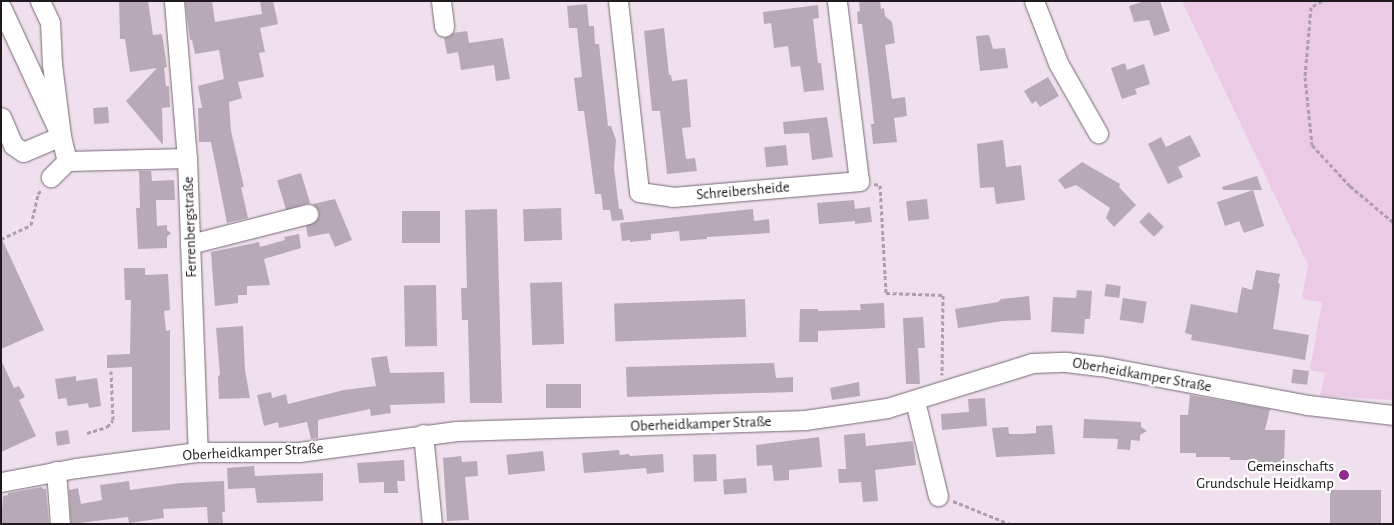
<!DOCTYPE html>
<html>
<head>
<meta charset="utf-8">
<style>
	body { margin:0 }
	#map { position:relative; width:1394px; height:525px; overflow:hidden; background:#f0e0ee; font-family:"Alegreya Sans",sans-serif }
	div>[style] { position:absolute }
	.green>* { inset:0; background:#eacae5 }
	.building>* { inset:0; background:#b8a9b6; transform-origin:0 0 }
	.path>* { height:3px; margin-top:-1.5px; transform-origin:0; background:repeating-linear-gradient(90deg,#ac9faa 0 4px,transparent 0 6.5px) }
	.roads { filter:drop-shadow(0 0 1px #766874) drop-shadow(0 0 1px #766874) }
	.minor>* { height:19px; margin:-9.5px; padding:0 9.5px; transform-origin:9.5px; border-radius:9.5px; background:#fff }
	.dots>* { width:14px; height:14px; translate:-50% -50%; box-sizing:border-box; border:2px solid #fff; border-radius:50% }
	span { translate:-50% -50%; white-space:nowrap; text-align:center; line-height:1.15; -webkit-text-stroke:4.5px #fff; paint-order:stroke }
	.street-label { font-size:15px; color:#201a1f }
	.poi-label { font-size:15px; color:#201a1f }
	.right { translate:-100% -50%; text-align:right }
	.frame { position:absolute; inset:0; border:2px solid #201a1f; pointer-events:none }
</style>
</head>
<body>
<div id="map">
	<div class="green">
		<i style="clip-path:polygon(1182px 1px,1393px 1px,1393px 400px,1320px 396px,1325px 373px,1310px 370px,1322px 302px,1302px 299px,1308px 265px)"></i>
	</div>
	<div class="building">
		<i style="clip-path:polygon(119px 1px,148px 1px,153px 35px,162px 34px,167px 67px,164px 68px,166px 86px,169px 86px,170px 107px,162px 108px,163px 145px,126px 101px,157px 68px,130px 72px,125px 39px,120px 39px)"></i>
		<i style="clip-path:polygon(185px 1px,212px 1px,215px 22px,262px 14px,260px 1px,273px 1px,278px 24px,260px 28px,265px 52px,259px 53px,264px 77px,238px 82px,242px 98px,229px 102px,231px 131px,244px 187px,241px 187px,248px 218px,227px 223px,211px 142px,199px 142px,198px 108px,202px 108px,198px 86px,224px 79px,219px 50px,195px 54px,192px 40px,190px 40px)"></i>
		<i style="clip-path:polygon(859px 1px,880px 1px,881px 9px,884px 8px,885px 16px,892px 22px,895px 43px,885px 45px,892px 99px,905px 97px,907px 116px,894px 118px,897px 142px,873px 144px,871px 124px,874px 124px,868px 71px,862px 24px,858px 24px,857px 12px,860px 11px)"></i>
		<i style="clip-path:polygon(1145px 1px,1160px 1px,1170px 31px,1154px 36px,1149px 20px,1134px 22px,1129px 6px)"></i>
		<i style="clip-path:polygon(587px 4px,589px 26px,594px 26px,595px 44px,599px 44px,608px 126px,611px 126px,616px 140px,614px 168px,619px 209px,615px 209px,622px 209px,624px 220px,612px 221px,610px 210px,603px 210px,601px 194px,595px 194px,584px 111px,578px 111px,574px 78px,582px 77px,577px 28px,569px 28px,567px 6px)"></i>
		<i style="clip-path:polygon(818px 5px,819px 18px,813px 19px,818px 63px,821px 63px,824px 90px,804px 92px,800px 66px,791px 67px,788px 46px,774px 48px,771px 23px,764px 24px,763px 12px)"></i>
		<i style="clip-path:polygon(664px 28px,669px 75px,671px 75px,672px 81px,687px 79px,691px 127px,682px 128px,686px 159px,695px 158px,697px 171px,667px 174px,660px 111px,652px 111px,644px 31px)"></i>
		<i style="clip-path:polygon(467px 31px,469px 43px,503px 38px,510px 79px,496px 81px,494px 65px,461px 70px,458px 52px,447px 54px,444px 38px,453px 33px)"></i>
		<i style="clip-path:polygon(989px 35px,993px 49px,1005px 48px,1008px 68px,980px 71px,976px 36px)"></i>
		<i style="clip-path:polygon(1125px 63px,1127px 70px,1144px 64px,1150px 84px,1135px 89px,1137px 94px,1122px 99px,1111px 68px)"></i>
		<i style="clip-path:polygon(1048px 77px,1059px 96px,1040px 107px,1036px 101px,1032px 104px,1024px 91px)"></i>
		<i style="left:108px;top:107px;width:16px;height:15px;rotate:86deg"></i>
		<i style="clip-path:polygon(827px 117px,833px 157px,812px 160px,809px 133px,784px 134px,783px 122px)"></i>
		<i style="clip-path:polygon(1190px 135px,1201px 156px,1178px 167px,1183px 177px,1168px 184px,1148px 144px,1161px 137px,1166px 147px)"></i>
		<i style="clip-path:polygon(1003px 140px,1006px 167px,1021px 165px,1025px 200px,996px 204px,994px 187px,980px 188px,977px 144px)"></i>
		<i style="left:786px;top:145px;width:20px;height:22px;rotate:84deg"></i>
		<i style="clip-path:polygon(1082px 162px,1120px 184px,1119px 187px,1136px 205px,1114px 227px,1106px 218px,1110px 208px,1076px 185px,1065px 189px,1058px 180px)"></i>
		<i style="clip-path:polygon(139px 171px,151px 171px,152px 181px,174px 180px,175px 200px,156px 200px,157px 226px,167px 225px,167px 230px,171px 233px,167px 237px,167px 248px,138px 249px,136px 208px,140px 208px)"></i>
		<i style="left:301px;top:173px;width:31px;height:25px;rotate:73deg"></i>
		<i style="clip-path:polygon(1257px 176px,1262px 190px,1223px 190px,1222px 187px)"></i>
		<i style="clip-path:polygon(1253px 190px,1264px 226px,1244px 233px,1239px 221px,1225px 226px,1217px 202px)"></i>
		<i style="clip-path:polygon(335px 199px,352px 240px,335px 247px,329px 233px,308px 237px,306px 226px,315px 222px,319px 218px,319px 211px,313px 204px)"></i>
		<i style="left:927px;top:199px;width:20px;height:21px;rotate:84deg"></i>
		<i style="clip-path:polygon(854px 200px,855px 209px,870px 207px,872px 222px,855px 224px,855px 221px,819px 224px,817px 203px)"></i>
		<i style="left:561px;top:208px;width:32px;height:38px;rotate:88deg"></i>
		<i style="clip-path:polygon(497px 209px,502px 403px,470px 403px,468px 320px,462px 320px,461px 288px,467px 288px,465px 210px)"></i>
		<i style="clip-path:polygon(753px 209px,754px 221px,769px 219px,770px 233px,707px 237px,707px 239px,680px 241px,679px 231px,651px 234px,651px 240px,630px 242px,630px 240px,622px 241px,620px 223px)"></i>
		<i style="left:402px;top:211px;width:38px;height:32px"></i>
		<i style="left:1149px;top:212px;width:21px;height:14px;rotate:45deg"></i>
		<i style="clip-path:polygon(299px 234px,301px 248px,264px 259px,270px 285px,247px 286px,247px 295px,238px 295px,238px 303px,215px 306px,211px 252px,259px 242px,260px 247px,285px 240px,284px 237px)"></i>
		<i style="clip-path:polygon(1px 237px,44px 330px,1px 349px)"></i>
		<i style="clip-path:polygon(124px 268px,145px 268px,145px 275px,168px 274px,170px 310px,164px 311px,166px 331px,170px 330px,170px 430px,132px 432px,132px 367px,107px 368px,107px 355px,130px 354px,131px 300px,125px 300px)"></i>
		<i style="clip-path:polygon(1256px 270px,1280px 274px,1278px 283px,1280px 284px,1273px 329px,1309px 335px,1305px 360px,1191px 340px,1192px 335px,1185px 333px,1191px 304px,1237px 313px,1242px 287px,1252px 290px)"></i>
		<i style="left:562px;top:282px;width:62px;height:32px;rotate:88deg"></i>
		<i style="left:1106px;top:284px;width:15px;height:12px;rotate:8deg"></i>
		<i style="left:436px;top:285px;width:61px;height:32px;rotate:89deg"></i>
		<i style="clip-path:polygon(1077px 290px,1092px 291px,1090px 319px,1085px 319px,1084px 334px,1051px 332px,1053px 297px,1076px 298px)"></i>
		<i style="clip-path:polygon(1029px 296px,1031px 320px,1003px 321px,958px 328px,955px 309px,998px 302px,1001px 299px)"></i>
		<i style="left:1123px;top:298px;width:24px;height:22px;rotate:9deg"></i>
		<i style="left:745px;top:299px;width:38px;height:131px;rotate:88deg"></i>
		<i style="clip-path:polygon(884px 303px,885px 328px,818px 331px,818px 342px,799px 342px,800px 309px,818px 309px,818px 311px,861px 310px,860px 304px)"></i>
		<i style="clip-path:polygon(923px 317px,925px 348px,918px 348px,920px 384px,906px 384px,903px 318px)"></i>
		<i style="clip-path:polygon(243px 326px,245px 370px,250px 398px,219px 399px,218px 376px,220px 375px,216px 328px)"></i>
		<i style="clip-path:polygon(387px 356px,390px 373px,444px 372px,445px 403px,390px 405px,391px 413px,371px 416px,370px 409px,318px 420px,318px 438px,311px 439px,307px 422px,279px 428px,278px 422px,264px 426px,257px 395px,271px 392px,272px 398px,286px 394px,288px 404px,344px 390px,376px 386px,371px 358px)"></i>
		<i style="clip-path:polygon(1px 360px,14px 388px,19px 386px,25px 397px,19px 400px,36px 436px,1px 452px)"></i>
		<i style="clip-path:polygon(774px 363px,776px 378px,793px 377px,793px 392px,627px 397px,626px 367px)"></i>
		<i style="left:1293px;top:369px;width:16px;height:14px;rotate:7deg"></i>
		<i style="clip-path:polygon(76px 376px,76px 381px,97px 378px,101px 406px,89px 408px,88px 403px,68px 406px,66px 398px,58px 399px,55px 379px)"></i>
		<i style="clip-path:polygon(859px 382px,860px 396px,832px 400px,830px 388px)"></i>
		<i style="left:546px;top:384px;width:35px;height:24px"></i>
		<i style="clip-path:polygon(1190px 395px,1270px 409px,1265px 430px,1285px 430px,1284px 468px,1265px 468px,1265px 464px,1248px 465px,1248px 460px,1230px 460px,1230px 457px,1196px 457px,1196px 453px,1180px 453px,1180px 415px,1188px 415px)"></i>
		<i style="clip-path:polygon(985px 398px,987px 426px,942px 430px,941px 414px,969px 412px,968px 399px)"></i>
		<i style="clip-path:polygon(1084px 419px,1141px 422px,1141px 427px,1147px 431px,1140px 435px,1140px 441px,1131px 440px,1130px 450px,1117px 449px,1118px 439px,1083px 438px)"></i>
		<i style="clip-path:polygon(1052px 425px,1055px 454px,996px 457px,992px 428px,1008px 427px,1009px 434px,1023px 434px,1036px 433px,1036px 426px)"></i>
		<i style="left:68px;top:430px;width:14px;height:13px;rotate:82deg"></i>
		<i style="clip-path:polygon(865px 433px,866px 446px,913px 441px,916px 465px,875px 470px,878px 501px,863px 502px,861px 482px,839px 483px,838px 469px,846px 469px,844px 435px)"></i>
		<i style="clip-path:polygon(819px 437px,822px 467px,789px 470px,789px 480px,774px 481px,772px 465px,757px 466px,756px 445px)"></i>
		<i style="clip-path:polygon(619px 450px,620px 455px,629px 454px,630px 456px,663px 454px,664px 472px,647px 474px,646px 468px,584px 473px,582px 453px)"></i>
		<i style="left:543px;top:451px;width:20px;height:37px;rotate:84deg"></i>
		<i style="left:716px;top:454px;width:27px;height:23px;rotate:88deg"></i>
		<i style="clip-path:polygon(461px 456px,462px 462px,477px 461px,478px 476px,465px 477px,469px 520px,447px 521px,443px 458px)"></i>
		<i style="clip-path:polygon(404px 460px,405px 481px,397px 481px,398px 493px,384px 493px,384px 482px,359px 483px,357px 463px)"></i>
		<i style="clip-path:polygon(254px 466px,255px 476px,323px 473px,323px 501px,257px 503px,255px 488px,228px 489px,227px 468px)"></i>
		<i style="left:746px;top:478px;width:15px;height:23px;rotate:86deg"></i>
		<i style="clip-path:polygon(129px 481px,130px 490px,181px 483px,224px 481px,225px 512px,222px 512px,223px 524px,208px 524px,207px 507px,163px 509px,164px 518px,129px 523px,128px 517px,71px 524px,69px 490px,78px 488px,81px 504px,102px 500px,100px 485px)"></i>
		<i style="clip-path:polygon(42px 487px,43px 489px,46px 489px,49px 524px,1px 524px,3px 496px,8px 495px,8px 493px)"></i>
		<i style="left:1330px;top:490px;width:51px;height:34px"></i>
	</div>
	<div class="path">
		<i style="left:1322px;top:1px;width:13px;rotate:151deg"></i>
		<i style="left:1311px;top:7px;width:70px;rotate:94.9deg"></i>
		<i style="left:1305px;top:77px;width:68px;rotate:84.1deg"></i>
		<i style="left:1312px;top:145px;width:56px;rotate:47.2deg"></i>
		<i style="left:1350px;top:186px;width:56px;rotate:39.9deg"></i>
		<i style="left:874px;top:184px;width:6px;rotate:9deg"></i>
		<i style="left:880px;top:185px;width:108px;rotate:86.8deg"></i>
		<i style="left:886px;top:293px;width:57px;rotate:2deg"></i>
		<i style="left:943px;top:295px;width:80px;rotate:90.7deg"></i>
		<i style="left:1px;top:239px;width:33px;rotate:-25deg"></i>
		<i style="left:31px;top:225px;width:32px;rotate:-77deg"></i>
		<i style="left:38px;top:194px;width:5px;rotate:-53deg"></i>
		<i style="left:87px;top:433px;width:21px;rotate:-17deg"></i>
		<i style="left:107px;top:427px;width:9px;rotate:-49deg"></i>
		<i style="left:113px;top:420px;width:49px;rotate:-92.3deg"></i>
		<i style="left:953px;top:501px;width:61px;rotate:22deg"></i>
	</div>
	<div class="roads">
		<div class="minor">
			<i style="left:40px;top:1px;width:23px;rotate:65deg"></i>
			<i style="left:50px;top:22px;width:42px;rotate:87.3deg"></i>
			<i style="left:52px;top:64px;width:73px;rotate:82.9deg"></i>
			<i style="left:61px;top:136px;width:26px;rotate:77deg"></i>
			<i style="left:67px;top:161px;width:23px;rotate:135deg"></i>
			<i style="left:174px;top:1px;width:158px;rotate:85.3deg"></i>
			<i style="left:187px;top:158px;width:294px;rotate:87.9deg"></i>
			<i style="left:441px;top:1px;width:26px;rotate:83deg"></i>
			<i style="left:618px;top:1px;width:192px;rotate:83.7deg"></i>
			<i style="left:639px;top:192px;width:34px;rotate:8deg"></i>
			<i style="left:673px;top:197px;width:187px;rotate:-4.9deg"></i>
			<i style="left:859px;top:181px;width:181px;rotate:-97deg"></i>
			<i style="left:1034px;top:1px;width:66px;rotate:68.8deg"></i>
			<i style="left:1058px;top:63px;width:81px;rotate:60.3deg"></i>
			<i style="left:1px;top:7px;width:142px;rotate:65.1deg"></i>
			<i style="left:61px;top:136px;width:41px;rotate:157.2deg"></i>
			<i style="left:23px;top:152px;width:12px;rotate:-145deg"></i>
			<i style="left:13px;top:145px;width:30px;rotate:-113deg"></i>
			<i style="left:67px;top:161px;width:120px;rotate:-1.4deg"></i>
			<i style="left:190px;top:244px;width:122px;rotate:-14.3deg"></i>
			<i style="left:915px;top:401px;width:98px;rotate:76.4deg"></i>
			<i style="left:423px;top:434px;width:90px;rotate:84.3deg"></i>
			<i style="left:56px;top:471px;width:53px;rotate:85.7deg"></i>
			<i style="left:1px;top:482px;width:76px;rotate:-10.6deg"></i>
			<i style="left:76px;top:468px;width:123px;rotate:-7.5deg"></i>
			<i style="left:198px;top:452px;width:101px"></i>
			<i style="left:299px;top:452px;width:159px;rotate:-7.6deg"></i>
			<i style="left:457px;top:431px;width:348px;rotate:-1.8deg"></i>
			<i style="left:805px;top:420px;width:83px;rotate:-8.3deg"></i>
			<i style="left:887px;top:408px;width:152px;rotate:-17.2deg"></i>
			<i style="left:1032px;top:363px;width:34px;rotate:-2deg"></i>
			<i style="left:1066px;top:362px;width:35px;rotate:7deg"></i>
			<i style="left:1101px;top:366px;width:211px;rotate:10.7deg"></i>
			<i style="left:1308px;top:405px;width:86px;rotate:6.7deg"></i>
		</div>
	</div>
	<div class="dots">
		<i style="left:1344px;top:475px;background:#942a8d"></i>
	</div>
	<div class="street-label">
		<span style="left:743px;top:191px;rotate:-5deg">Schreibersheide</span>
		<span style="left:190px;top:227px;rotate:-92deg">Ferrenbergstraße</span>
		<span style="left:1142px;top:375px;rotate:10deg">Oberheidkamper Straße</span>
		<span style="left:701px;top:424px;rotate:-2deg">Oberheidkamper Straße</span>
		<span style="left:253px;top:452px;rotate:-3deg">Oberheidkamper Straße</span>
	</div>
	<div class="poi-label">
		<span class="right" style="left:1334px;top:475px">Gemeinschafts<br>Grundschule Heidkamp</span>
	</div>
	<div class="frame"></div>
</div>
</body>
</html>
